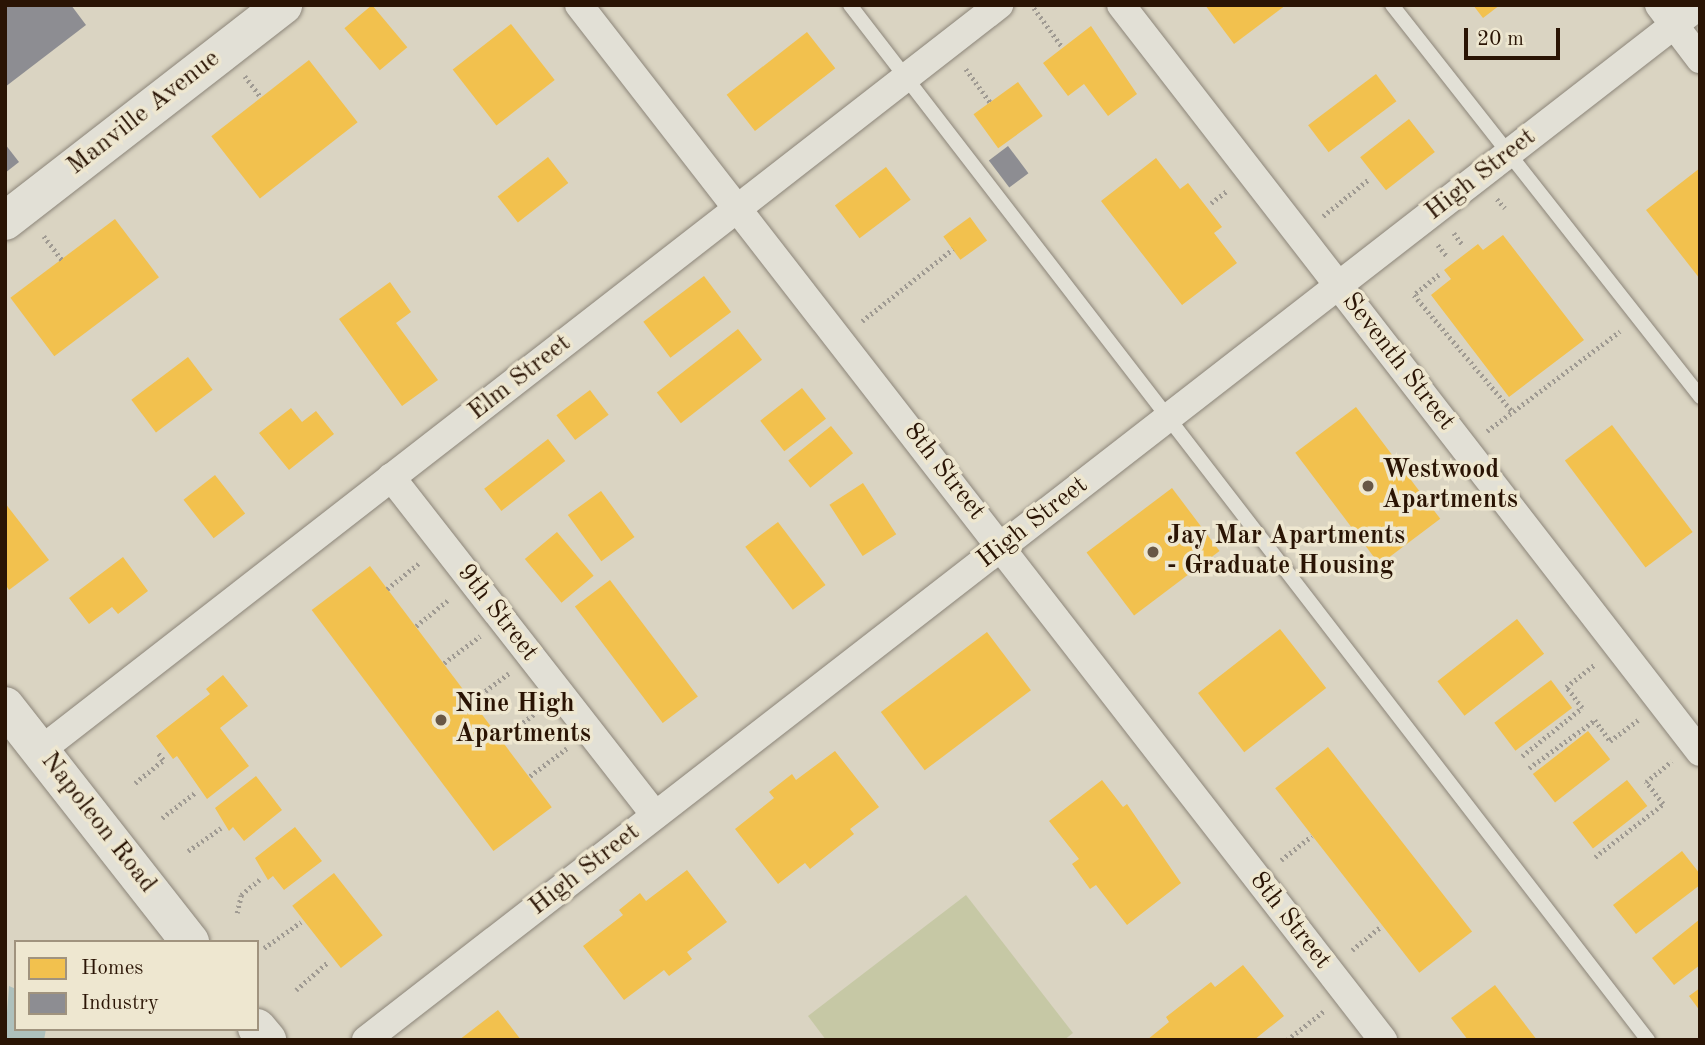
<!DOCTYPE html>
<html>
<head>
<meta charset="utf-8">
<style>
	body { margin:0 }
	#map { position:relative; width:1705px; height:1045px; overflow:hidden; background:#dad4c2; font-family:"Old Standard TT",serif }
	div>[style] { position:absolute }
	.green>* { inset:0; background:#c6c8a5 }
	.water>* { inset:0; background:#aec0bc }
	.homes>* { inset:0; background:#f2c14e; transform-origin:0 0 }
	.industry>* { inset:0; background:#8d8d92; transform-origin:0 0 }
	.path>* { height:4.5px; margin-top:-2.25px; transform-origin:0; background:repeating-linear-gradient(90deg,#9f9a92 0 2px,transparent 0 5.5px) }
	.roads { filter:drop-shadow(0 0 2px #8c8579) drop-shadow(0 0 2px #8c8579) }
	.lane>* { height:14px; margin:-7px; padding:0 7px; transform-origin:7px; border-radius:7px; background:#e2e0d6 }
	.street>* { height:28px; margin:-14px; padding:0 14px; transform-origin:14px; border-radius:14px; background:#e2e0d6 }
	.secondary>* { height:38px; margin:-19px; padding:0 19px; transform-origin:19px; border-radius:19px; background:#e2e0d6 }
	.dots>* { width:19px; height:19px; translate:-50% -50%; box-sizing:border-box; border:4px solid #eee7d0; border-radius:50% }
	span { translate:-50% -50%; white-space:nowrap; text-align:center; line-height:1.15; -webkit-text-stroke:7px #eee7d0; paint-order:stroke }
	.street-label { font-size:26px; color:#2a1404 }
	.poi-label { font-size:26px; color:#2a1404; font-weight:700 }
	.left { translate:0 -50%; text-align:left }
	.frame { position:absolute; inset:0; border:7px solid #2a1404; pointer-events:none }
	.legend { position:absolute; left:14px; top:940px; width:245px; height:91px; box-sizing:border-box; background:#eee7d0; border:2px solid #a0937e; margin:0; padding:9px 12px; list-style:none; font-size:21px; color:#2a1404 }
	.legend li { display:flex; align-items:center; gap:14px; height:35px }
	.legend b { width:35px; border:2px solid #a0937e }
	.scale { position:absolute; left:1464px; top:28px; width:96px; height:32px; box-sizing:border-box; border:4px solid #2a1404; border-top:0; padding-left:9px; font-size:21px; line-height:24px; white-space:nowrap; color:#2a1404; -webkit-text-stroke:5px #eee7d0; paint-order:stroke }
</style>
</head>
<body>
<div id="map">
	<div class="green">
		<i style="clip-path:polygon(966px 895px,1073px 1033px,1064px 1040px,826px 1040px,808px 1016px)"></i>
	</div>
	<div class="water">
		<i style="clip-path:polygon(9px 986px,16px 989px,16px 1029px,46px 1029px,44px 1040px,5px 1040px)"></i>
	</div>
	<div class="homes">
		<i style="left:372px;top:5px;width:55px;height:36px;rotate:50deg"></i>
		<i style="clip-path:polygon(1205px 5px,1286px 5px,1234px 44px)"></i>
		<i style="clip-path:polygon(1473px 5px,1500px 5px,1483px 18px)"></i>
		<i style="left:511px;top:24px;width:71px;height:74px;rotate:52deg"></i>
		<i style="clip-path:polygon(1091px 26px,1137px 94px,1108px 116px,1084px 84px,1068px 96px,1043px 63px)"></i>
		<i style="left:807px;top:32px;width:46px;height:102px;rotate:52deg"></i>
		<i style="left:309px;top:60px;width:79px;height:124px;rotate:52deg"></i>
		<i style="left:1376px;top:74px;width:34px;height:85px;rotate:53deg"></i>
		<i style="left:1018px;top:82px;width:42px;height:55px;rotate:54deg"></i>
		<i style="left:1409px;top:119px;width:42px;height:62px;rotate:52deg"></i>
		<i style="left:548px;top:157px;width:33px;height:64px;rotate:52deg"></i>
		<i style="clip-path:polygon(1156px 158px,1180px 189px,1188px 183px,1222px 227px,1214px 233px,1237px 263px,1182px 305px,1101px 201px)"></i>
		<i style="left:886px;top:167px;width:41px;height:64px;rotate:53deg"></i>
		<i style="clip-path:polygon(1700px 168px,1700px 279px,1646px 210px)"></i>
		<i style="left:970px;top:217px;width:29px;height:33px;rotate:54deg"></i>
		<i style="left:115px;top:219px;width:73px;height:131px;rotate:53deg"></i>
		<i style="clip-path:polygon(1503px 235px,1584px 340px,1509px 397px,1431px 295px,1451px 279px,1444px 270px,1478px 244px,1483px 250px)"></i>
		<i style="left:704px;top:276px;width:45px;height:76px;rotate:53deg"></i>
		<i style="clip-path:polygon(390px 282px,411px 312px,396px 323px,438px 380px,402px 406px,339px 319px)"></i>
		<i style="left:738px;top:329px;width:39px;height:103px;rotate:52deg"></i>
		<i style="left:188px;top:357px;width:41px;height:71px;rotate:53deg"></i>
		<i style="left:802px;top:388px;width:39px;height:53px;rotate:52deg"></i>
		<i style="left:590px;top:390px;width:31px;height:42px;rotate:53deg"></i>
		<i style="left:1356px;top:407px;width:140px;height:76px;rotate:53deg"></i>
		<i style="clip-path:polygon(291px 408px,302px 422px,316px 411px,334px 434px,289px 470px,259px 433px)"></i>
		<i style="left:1612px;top:425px;width:134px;height:59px;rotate:53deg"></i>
		<i style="left:831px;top:426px;width:35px;height:55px;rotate:51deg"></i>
		<i style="left:548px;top:439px;width:28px;height:81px;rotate:52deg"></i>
		<i style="left:215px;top:475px;width:49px;height:40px;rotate:52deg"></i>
		<i style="left:863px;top:483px;width:61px;height:40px;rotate:57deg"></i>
		<i style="left:1172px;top:488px;width:79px;height:107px;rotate:53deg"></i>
		<i style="left:601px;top:491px;width:57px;height:41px;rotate:54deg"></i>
		<i style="clip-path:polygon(5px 503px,49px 560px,9px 590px,5px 584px)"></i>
		<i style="left:778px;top:522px;width:79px;height:41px;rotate:53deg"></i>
		<i style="left:557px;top:532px;width:57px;height:42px;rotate:50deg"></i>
		<i style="clip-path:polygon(123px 557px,148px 591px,118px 614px,112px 607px,89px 624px,69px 598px)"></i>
		<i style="left:370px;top:566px;width:302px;height:73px;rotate:53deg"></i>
		<i style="left:610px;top:580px;width:146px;height:44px;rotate:53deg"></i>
		<i style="left:1517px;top:619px;width:44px;height:101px;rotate:52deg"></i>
		<i style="left:1280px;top:629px;width:75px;height:104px;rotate:52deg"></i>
		<i style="left:987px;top:632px;width:73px;height:133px;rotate:53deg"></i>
		<i style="clip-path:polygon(223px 675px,248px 706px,220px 728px,249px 766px,207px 799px,177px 756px,173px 759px,156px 736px,210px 694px,206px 689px)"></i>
		<i style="left:1551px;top:680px;width:35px;height:71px;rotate:53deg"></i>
		<i style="left:1588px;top:731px;width:36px;height:70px;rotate:52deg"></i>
		<i style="left:1328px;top:747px;width:234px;height:67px;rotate:52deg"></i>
		<i style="clip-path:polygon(835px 751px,879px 807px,850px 829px,854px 834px,810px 869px,805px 863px,778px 884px,735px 829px,774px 798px,769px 792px,792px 774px,796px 780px)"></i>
		<i style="clip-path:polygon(256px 776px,282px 810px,244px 841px,233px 827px,229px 831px,215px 808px)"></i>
		<i style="clip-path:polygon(1102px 780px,1123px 807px,1127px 804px,1181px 883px,1127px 925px,1096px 885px,1090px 889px,1072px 864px,1079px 859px,1049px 821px)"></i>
		<i style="left:1627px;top:780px;width:33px;height:69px;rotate:52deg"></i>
		<i style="clip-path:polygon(295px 827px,322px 861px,284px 890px,273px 876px,268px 880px,255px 858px)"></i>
		<i style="clip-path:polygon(1682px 851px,1700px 874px,1700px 885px,1636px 934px,1613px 905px)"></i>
		<i style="clip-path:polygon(687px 870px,727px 922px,687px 952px,692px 959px,669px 976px,664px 970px,624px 1000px,583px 946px,623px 915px,619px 910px,640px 893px,646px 901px)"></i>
		<i style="left:334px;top:873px;width:79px;height:53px;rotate:52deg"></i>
		<i style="clip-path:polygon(1700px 919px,1700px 965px,1674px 985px,1652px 958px)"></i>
		<i style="clip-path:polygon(1243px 965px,1284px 1016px,1254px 1040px,1147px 1040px,1169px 1022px,1166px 1017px,1211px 982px,1215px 987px)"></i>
		<i style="clip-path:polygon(1495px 985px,1537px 1040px,1468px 1040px,1451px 1018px)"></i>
		<i style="clip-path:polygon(1700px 988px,1700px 1011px,1689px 996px)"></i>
		<i style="clip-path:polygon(498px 1010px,521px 1040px,459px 1040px)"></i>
	</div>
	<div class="industry">
		<i style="clip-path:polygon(5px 5px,71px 5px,86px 25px,5px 87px)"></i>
		<i style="clip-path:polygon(5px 144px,19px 162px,5px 173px)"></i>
		<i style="left:1008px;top:146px;width:34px;height:24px;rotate:53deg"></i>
	</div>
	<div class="path">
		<i style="left:1034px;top:8px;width:49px;rotate:54.1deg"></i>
		<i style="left:966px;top:69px;width:41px;rotate:54deg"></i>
		<i style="left:245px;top:76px;width:26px;rotate:53deg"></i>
		<i style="left:1497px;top:199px;width:12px;rotate:48deg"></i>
		<i style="left:1211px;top:203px;width:21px;rotate:-37deg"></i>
		<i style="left:1323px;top:216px;width:59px;rotate:-38.8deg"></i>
		<i style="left:1454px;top:233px;width:14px;rotate:54deg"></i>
		<i style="left:44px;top:236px;width:30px;rotate:53deg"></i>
		<i style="left:1438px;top:245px;width:14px;rotate:51deg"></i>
		<i style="left:1439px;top:275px;width:32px;rotate:141deg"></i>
		<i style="left:1414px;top:295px;width:153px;rotate:49.8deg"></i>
		<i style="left:862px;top:321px;width:116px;rotate:-38.4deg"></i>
		<i style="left:1487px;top:431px;width:166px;rotate:-36.9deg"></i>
		<i style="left:387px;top:589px;width:41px;rotate:-39.1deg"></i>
		<i style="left:416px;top:626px;width:41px;rotate:-39.1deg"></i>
		<i style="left:444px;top:663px;width:45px;rotate:-36.9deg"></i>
		<i style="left:472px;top:701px;width:46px;rotate:-37.1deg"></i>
		<i style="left:501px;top:739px;width:46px;rotate:-37.1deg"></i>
		<i style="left:1522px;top:756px;width:77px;rotate:-38.7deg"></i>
		<i style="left:1582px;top:708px;width:26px;rotate:-127deg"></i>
		<i style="left:1566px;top:687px;width:36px;rotate:-38deg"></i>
		<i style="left:1529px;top:768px;width:82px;rotate:-36deg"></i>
		<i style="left:1595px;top:720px;width:26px;rotate:54deg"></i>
		<i style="left:1610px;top:741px;width:35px;rotate:-37deg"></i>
		<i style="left:530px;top:776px;width:46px;rotate:-37.1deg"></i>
		<i style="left:135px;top:783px;width:36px;rotate:-39deg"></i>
		<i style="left:163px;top:760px;width:10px;rotate:-127deg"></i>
		<i style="left:162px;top:818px;width:43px;rotate:-37.4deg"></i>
		<i style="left:188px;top:851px;width:40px;rotate:-34.9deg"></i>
		<i style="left:1595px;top:857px;width:86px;rotate:-37.9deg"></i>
		<i style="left:1663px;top:804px;width:28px;rotate:-128deg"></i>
		<i style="left:1646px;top:782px;width:33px;rotate:-39deg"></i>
		<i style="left:1281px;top:860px;width:39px;rotate:-38deg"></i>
		<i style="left:237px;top:913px;width:18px;rotate:-77deg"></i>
		<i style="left:241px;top:895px;width:26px;rotate:-40deg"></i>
		<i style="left:264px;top:948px;width:45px;rotate:-35.1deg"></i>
		<i style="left:1352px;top:950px;width:38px;rotate:-39deg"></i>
		<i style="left:296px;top:990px;width:41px;rotate:-41.1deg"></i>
		<i style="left:1287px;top:1040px;width:47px;rotate:-38.1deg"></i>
	</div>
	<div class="roads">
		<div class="lane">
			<i style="left:850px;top:5px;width:1307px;rotate:52.37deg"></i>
			<i style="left:1392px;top:5px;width:499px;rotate:51.8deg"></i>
		</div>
		<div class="street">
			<i style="left:579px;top:5px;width:1311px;rotate:52.16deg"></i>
			<i style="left:1121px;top:5px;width:945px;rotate:52.22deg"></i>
			<i style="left:1659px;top:5px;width:68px;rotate:52.8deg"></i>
			<i style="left:391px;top:477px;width:429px;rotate:52deg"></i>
			<i style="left:41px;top:750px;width:1214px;rotate:-37.87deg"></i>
			<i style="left:366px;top:1040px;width:1688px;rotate:-37.81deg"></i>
		</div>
		<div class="secondary">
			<i style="left:5px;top:221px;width:352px;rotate:-37.8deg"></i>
			<i style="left:5px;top:706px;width:300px;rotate:51.9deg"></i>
			<i style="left:257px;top:1028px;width:16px;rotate:50deg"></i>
		</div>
	</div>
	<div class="dots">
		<i style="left:1368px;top:486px;background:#685746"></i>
		<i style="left:1153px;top:552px;background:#685746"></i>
		<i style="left:441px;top:720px;background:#685746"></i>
	</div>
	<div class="street-label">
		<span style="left:144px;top:113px;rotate:-38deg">Manville Avenue</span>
		<span style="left:1481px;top:175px;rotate:-38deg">High Street</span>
		<span style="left:1398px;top:362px;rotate:52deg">Seventh Street</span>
		<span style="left:520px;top:378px;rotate:-38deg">Elm Street</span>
		<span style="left:944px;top:472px;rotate:52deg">8th Street</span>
		<span style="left:1033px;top:523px;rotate:-38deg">High Street</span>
		<span style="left:497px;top:613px;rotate:52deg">9th Street</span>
		<span style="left:98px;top:823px;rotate:52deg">Napoleon Road</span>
		<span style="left:585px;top:870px;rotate:-38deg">High Street</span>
		<span style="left:1290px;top:921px;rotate:52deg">8th Street</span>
	</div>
	<div class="poi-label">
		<span class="left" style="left:1382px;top:486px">Westwood<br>Apartments</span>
		<span class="left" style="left:1167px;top:552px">Jay Mar Apartments<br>- Graduate Housing</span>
		<span class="left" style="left:455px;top:720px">Nine High<br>Apartments</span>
	</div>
	<div class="frame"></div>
	<ul class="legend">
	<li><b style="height:19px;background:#f2c14e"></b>Homes</li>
	<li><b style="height:19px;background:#8d8d92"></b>Industry</li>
	</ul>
	<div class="scale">20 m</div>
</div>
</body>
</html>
